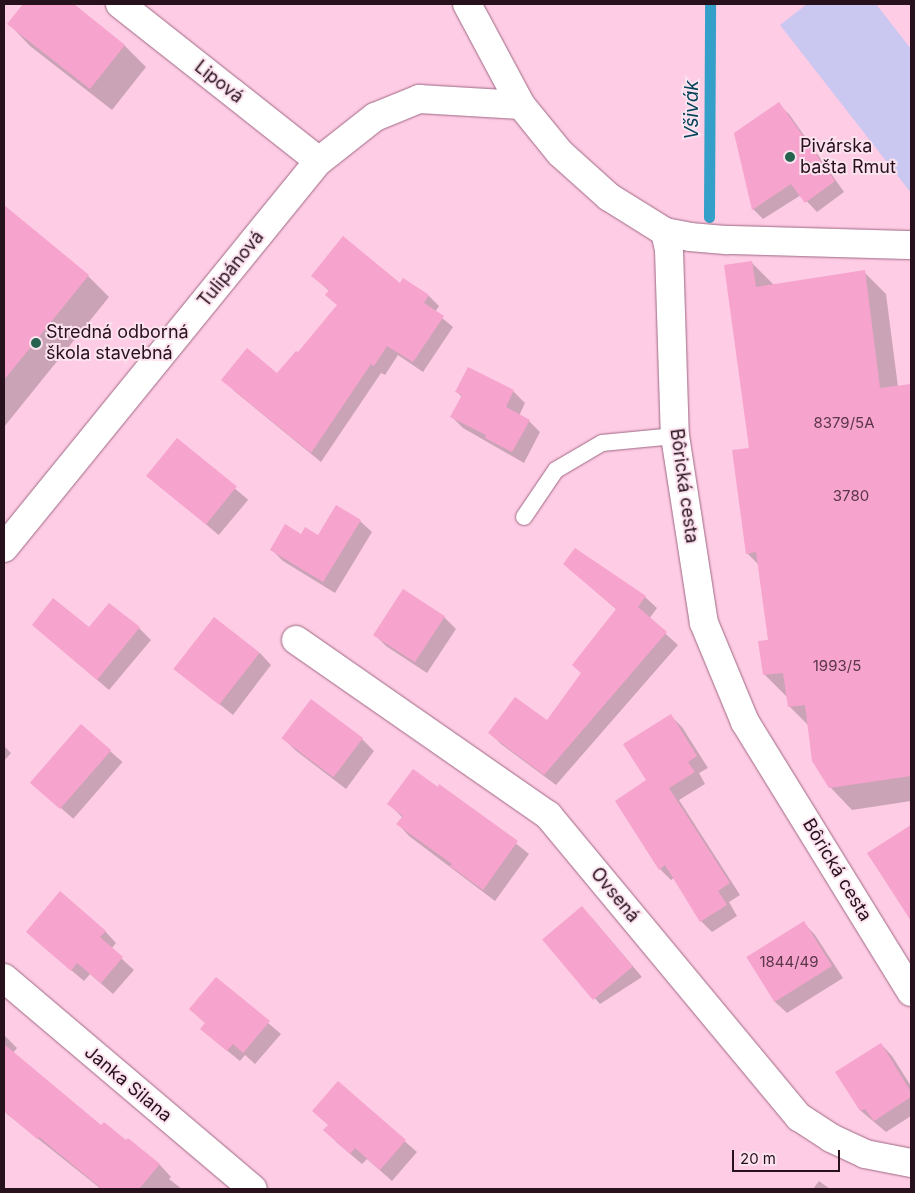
<!DOCTYPE html>
<html>
<head>
<meta charset="utf-8">
<style>
	body { margin:0 }
	#map { position:relative; width:915px; height:1193px; overflow:hidden; background:#fecce4; font-family:Inter,sans-serif }
	div>[style] { position:absolute }
	.green>* { inset:0; background:#cac7f0 }
	.shadow>* { inset:0; background:#0003; transform-origin:0 0 }
	.stream>* { height:11px; margin:-5.5px; padding:0 5.5px; transform-origin:5.5px; border-radius:5.5px; background:#349fc8 }
	.building>* { inset:0; background:#f6a3cd; transform-origin:0 0 }
	.roads { filter:drop-shadow(0 0 1px #9f6884) drop-shadow(0 0 1px #9f6884) }
	.lane>* { height:16px; margin:-8px; padding:0 8px; transform-origin:8px; border-radius:8px; background:#fff }
	.street>* { height:28px; margin:-14px; padding:0 14px; transform-origin:14px; border-radius:14px; background:#fff }
	.dots>* { width:14px; height:14px; translate:-50% -50%; box-sizing:border-box; border:2px solid #fce2ee; border-radius:50% }
	span { translate:-50% -50%; white-space:nowrap; text-align:center; line-height:1.15; -webkit-text-stroke:4px #fce2ee; paint-order:stroke }
	.number-label { font-size:15px; color:#5a3648 }
	.number-label span { -webkit-text-stroke-width:0 }
	.street-label { font-size:18px; color:#26111c }
	.poi-label { font-size:18px; color:#26111c }
	.left { translate:0 -50%; text-align:left }
	.water-label { font-size:19px; color:#034258; font-style:italic }
	.frame { position:absolute; inset:0; border:5px solid #26111c; pointer-events:none }
	.scale { position:absolute; left:732px; top:1150px; width:108px; height:22px; box-sizing:border-box; border:2px solid #26111c; border-top:0; padding-left:6px; font-size:15px; line-height:18px; white-space:nowrap; color:#26111c; -webkit-text-stroke:4px #fce2ee; paint-order:stroke }
</style>
</head>
<body>
<div id="map">
	<div class="green">
		<i style="clip-path:polygon(807px 4px,876px 4px,911px 49px,911px 193px,780px 25px)"></i>
	</div>
	<div class="shadow">
		<i style="clip-path:polygon(25px 4px,72px 4px,125px 46px,146px 67px,112px 110px,30px 46px,9px 24px)"></i>
		<i style="clip-path:polygon(778px 104px,789px 114px,844px 192px,817px 212px,801px 195px,763px 219px,753px 209px)"></i>
		<i style="clip-path:polygon(4px 207px,88px 276px,109px 297px,4px 427px)"></i>
		<i style="clip-path:polygon(752px 263px,774px 285px,864px 272px,886px 294px,898px 387px,911px 385px,911px 801px,852px 810px,830px 787px,809px 726px,789px 706px,787px 697px,765px 675px,760px 642px,770px 641px,759px 565px,747px 553px)"></i>
		<i style="clip-path:polygon(313px 276px,400px 285px,403px 280px,429px 296px,439px 306px,435px 312px,453px 327px,423px 372px,398px 355px,385px 375px,381px 373px,321px 462px,233px 390px,277px 375px,298px 354px,338px 306px,329px 291px)"></i>
		<i style="clip-path:polygon(468px 369px,513px 391px,525px 403px,519px 416px,529px 421px,540px 432px,524px 463px,463px 428px,452px 417px,462px 397px,457px 392px)"></i>
		<i style="left:177px;top:440px;width:93px;height:46px;rotate:40deg"></i>
		<i style="clip-path:polygon(360px 521px,372px 532px,335px 593px,283px 561px,272px 550px,301px 536px,319px 536px)"></i>
		<i style="clip-path:polygon(565px 564px,645px 597px,657px 608px,649px 619px,678px 645px,556px 785px,501px 744px,490px 733px,547px 722px,582px 674px,617px 610px)"></i>
		<i style="clip-path:polygon(444px 617px,456px 629px,427px 673px,386px 646px,374px 634px)"></i>
		<i style="clip-path:polygon(33px 625px,89px 629px,139px 628px,151px 640px,109px 690px)"></i>
		<i style="clip-path:polygon(260px 653px,271px 665px,233px 715px,177px 670px)"></i>
		<i style="clip-path:polygon(671px 716px,682px 727px,708px 768px,699px 773px,705px 784px,679px 800px,740px 895px,729px 902px,737px 916px,712px 932px,701px 921px,674px 878px,671px 880px,660px 869px,648px 781px)"></i>
		<i style="left:81px;top:726px;width:55px;height:75px;rotate:41deg"></i>
		<i style="clip-path:polygon(283px 738px,362px 739px,374px 751px,346px 789px,295px 750px)"></i>
		<i style="clip-path:polygon(4px 746px,11px 753px,4px 761px)"></i>
		<i style="clip-path:polygon(438px 789px,487px 820px,529px 854px,495px 901px,409px 836px,398px 824px,403px 818px,389px 804px)"></i>
		<i style="clip-path:polygon(911px 826px,911px 919px,869px 854px)"></i>
		<i style="clip-path:polygon(592px 918px,642px 977px,600px 1004px,590px 993px)"></i>
		<i style="clip-path:polygon(804px 923px,815px 935px,843px 978px,787px 1013px,775px 1002px,748px 957px)"></i>
		<i style="clip-path:polygon(105px 931px,116px 943px,111px 949px,134px 970px,113px 994px,90px 974px,84px 981px,39px 943px)"></i>
		<i style="clip-path:polygon(216px 979px,281px 1034px,255px 1064px,245px 1055px,240px 1061px,214px 1040px,206px 1024px,191px 1009px)"></i>
		<i style="clip-path:polygon(4px 1035px,17px 1048px,13px 1053px,101px 1127px,126px 1142px,128px 1139px,160px 1165px,171px 1177px,169px 1179px,182px 1189px,101px 1189px,7px 1114px,4px 1110px)"></i>
		<i style="clip-path:polygon(881px 1044px,892px 1056px,911px 1086px,911px 1116px,886px 1132px,861px 1111px,837px 1073px)"></i>
		<i style="clip-path:polygon(338px 1083px,417px 1152px,392px 1181px,367px 1159px,362px 1164px,336px 1142px,329px 1126px)"></i>
		<i style="clip-path:polygon(819px 1181px,830px 1189px,813px 1189px)"></i>
	</div>
	<div class="stream">
		<i style="left:709px;top:217px;width:213px;rotate:-89.7deg"></i>
	</div>
	<div class="building">
		<i style="clip-path:polygon(23px 4px,74px 4px,125px 45px,90px 89px,7px 24px)"></i>
		<i style="clip-path:polygon(779px 102px,835px 181px,805px 203px,791px 184px,752px 210px,734px 133px)"></i>
		<i style="clip-path:polygon(4px 205px,89px 275px,4px 380px)"></i>
		<i style="clip-path:polygon(343px 236px,400px 283px,403px 278px,429px 295px,424px 303px,444px 316px,413px 362px,387px 346px,374px 366px,371px 364px,311px 453px,221px 380px,247px 348px,277px 373px,296px 351px,298px 352px,337px 305px,325px 295px,329px 290px,311px 276px)"></i>
		<i style="clip-path:polygon(752px 261px,756px 287px,865px 270px,880px 388px,911px 384px,911px 776px,829px 788px,812px 761px,805px 705px,788px 707px,783px 673px,763px 675px,758px 641px,768px 640px,756px 552px,746px 554px,732px 450px,749px 448px,724px 265px)"></i>
		<i style="clip-path:polygon(468px 367px,514px 390px,506px 407px,530px 420px,512px 452px,485px 438px,486px 435px,450px 417px,462px 395px,455px 392px)"></i>
		<i style="left:177px;top:438px;width:77px;height:49px;rotate:39deg"></i>
		<i style="clip-path:polygon(336px 505px,361px 520px,323px 582px,270px 550px,285px 524px,301px 534px,305px 527px,318px 535px)"></i>
		<i style="clip-path:polygon(575px 548px,646px 596px,638px 607px,667px 632px,544px 775px,488px 733px,515px 697px,547px 720px,581px 673px,572px 665px,616px 609px,563px 564px)"></i>
		<i style="left:403px;top:589px;width:50px;height:55px;rotate:33deg"></i>
		<i style="clip-path:polygon(53px 598px,89px 627px,109px 603px,140px 627px,97px 680px,32px 625px)"></i>
		<i style="left:214px;top:617px;width:58px;height:66px;rotate:38deg"></i>
		<i style="left:311px;top:699px;width:65px;height:49px;rotate:37deg"></i>
		<i style="clip-path:polygon(671px 714px,697px 756px,688px 762px,695px 772px,669px 788px,730px 883px,718px 891px,727px 905px,700px 922px,665px 865px,659px 870px,615px 801px,646px 780px,623px 744px)"></i>
		<i style="left:81px;top:724px;width:40px;height:78px;rotate:41deg"></i>
		<i style="clip-path:polygon(413px 769px,438px 787px,439px 784px,518px 841px,483px 890px,450px 866px,452px 864px,396px 824px,403px 816px,387px 804px)"></i>
		<i style="clip-path:polygon(911px 825px,911px 921px,867px 853px)"></i>
		<i style="clip-path:polygon(60px 891px,106px 931px,100px 937px,123px 957px,101px 983px,77px 963px,71px 971px,26px 932px)"></i>
		<i style="left:582px;top:906px;width:79px;height:52px;rotate:50deg"></i>
		<i style="left:804px;top:921px;width:53px;height:68px;rotate:58deg"></i>
		<i style="clip-path:polygon(216px 977px,270px 1021px,243px 1053px,233px 1044px,227px 1051px,200px 1029px,205px 1023px,189px 1009px)"></i>
		<i style="clip-path:polygon(881px 1043px,911px 1092px,911px 1097px,874px 1121px,865px 1109px,860px 1111px,835px 1072px)"></i>
		<i style="clip-path:polygon(4px 1044px,101px 1125px,104px 1122px,126px 1140px,128px 1138px,160px 1164px,139px 1189px,102px 1189px,39px 1137px,37px 1139px,4px 1111px)"></i>
		<i style="clip-path:polygon(338px 1081px,406px 1140px,380px 1170px,355px 1148px,350px 1154px,323px 1130px,328px 1125px,312px 1111px)"></i>
	</div>
	<div class="roads">
		<div class="lane">
			<i style="left:524px;top:517px;width:57px;rotate:-55.8deg"></i>
			<i style="left:556px;top:470px;width:53px;rotate:-30.4deg"></i>
			<i style="left:602px;top:443px;width:73px;rotate:-5.5deg"></i>
		</div>
		<div class="street">
			<i style="left:120px;top:4px;width:253px;rotate:38.3deg"></i>
			<i style="left:467px;top:4px;width:115px;rotate:61.9deg"></i>
			<i style="left:521px;top:105px;width:62px;rotate:50.9deg"></i>
			<i style="left:560px;top:153px;width:66px;rotate:41.9deg"></i>
			<i style="left:609px;top:197px;width:66px;rotate:32deg"></i>
			<i style="left:665px;top:232px;width:18px;rotate:77deg"></i>
			<i style="left:669px;top:250px;width:186px;rotate:88.2deg"></i>
			<i style="left:675px;top:436px;width:189px;rotate:81.2deg"></i>
			<i style="left:704px;top:623px;width:107px;rotate:67.5deg"></i>
			<i style="left:745px;top:722px;width:317px;rotate:58.4deg"></i>
			<i style="left:665px;top:232px;width:25px;rotate:11deg"></i>
			<i style="left:690px;top:237px;width:38px;rotate:5deg"></i>
			<i style="left:728px;top:240px;width:183px;rotate:1.6deg"></i>
			<i style="left:4px;top:548px;width:499px;rotate:-50.9deg"></i>
			<i style="left:319px;top:161px;width:71px;rotate:-38.2deg"></i>
			<i style="left:375px;top:117px;width:48px;rotate:-22.2deg"></i>
			<i style="left:419px;top:99px;width:102px;rotate:3.4deg"></i>
			<i style="left:296px;top:640px;width:307px;rotate:34.8deg"></i>
			<i style="left:548px;top:815px;width:393px;rotate:50.3deg"></i>
			<i style="left:799px;top:1117px;width:38px;rotate:33deg"></i>
			<i style="left:831px;top:1138px;width:38px;rotate:25deg"></i>
			<i style="left:865px;top:1154px;width:47px;rotate:11.1deg"></i>
			<i style="left:4px;top:978px;width:326px;rotate:40.3deg"></i>
		</div>
	</div>
	<div class="dots">
		<i style="left:790px;top:157px;background:#26634e"></i>
		<i style="left:36px;top:343px;background:#26634e"></i>
	</div>
	<div class="number-label">
		<span style="left:844px;top:423px">8379/5A</span>
		<span style="left:851px;top:496px">3780</span>
		<span style="left:837px;top:666px">1993/5</span>
		<span style="left:789px;top:962px">1844/49</span>
	</div>
	<div class="street-label">
		<span style="left:219px;top:82px;rotate:38deg">Lipová</span>
		<span style="left:231px;top:269px;rotate:-51deg">Tulipánová</span>
		<span style="left:684px;top:486px;rotate:82deg">Bôrická cesta</span>
		<span style="left:837px;top:870px;rotate:59deg">Bôrická cesta</span>
		<span style="left:615px;top:895px;rotate:50deg">Ovsená</span>
		<span style="left:128px;top:1084px;rotate:40deg">Janka Silana</span>
	</div>
	<div class="poi-label">
		<span class="left" style="left:800px;top:157px">Pivárska<br>bašta Rmut</span>
		<span class="left" style="left:46px;top:343px">Stredná odborná<br>škola stavebná</span>
	</div>
	<div class="water-label">
		<span style="left:692px;top:110px;rotate:-90deg">Všivák</span>
	</div>
	<div class="frame"></div>
	<div class="scale">20 m</div>
</div>
</body>
</html>
